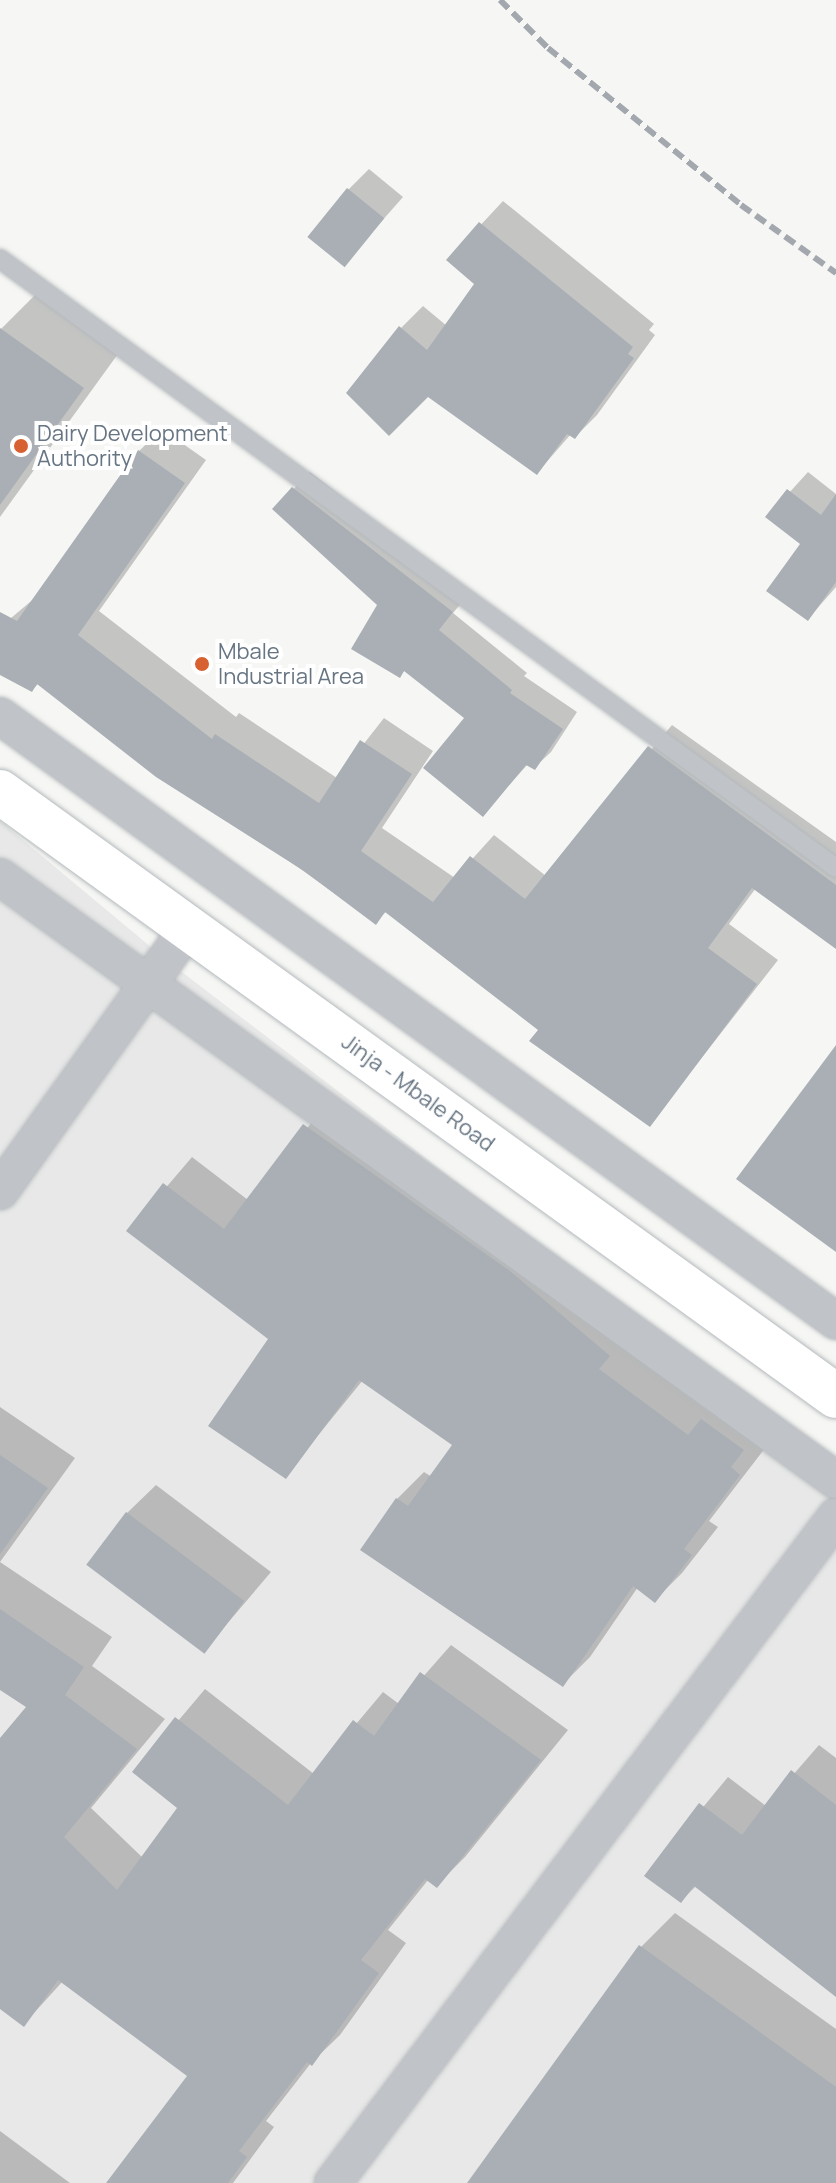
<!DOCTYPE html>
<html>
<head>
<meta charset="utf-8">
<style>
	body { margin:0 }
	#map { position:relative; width:836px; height:2183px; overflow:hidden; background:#f6f7f4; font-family:Manrope,sans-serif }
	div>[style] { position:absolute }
	.built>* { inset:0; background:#e7e8e7 }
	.shadow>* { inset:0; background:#0003 }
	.building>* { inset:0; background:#a9afb5; transform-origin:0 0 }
	.roads { filter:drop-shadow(0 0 2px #b5b9bd) drop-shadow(0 0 2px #b5b9bd) }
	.lane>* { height:18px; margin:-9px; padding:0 9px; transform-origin:9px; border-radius:9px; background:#c0c3c7 }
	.street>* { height:36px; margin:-18px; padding:0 18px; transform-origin:18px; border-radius:18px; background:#c0c3c7 }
	.primary>* { height:44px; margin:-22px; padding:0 22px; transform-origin:22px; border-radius:22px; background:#fff }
	.rail>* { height:6px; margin-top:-3px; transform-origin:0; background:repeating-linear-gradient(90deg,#a3a8ae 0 12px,transparent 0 18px) }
	.dots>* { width:22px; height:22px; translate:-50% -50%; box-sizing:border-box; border:4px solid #fff; border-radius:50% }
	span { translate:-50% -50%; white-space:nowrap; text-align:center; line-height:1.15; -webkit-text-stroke:8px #fff; paint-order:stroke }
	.poi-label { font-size:22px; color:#677583 }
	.left { translate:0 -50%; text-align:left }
	.street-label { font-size:22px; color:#677583 }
</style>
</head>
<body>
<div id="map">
	<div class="built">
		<i style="clip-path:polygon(0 821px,170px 963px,836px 1471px,836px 2183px,0 2183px)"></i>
	</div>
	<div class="shadow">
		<i style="clip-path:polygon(369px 169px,403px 197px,344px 264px,348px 190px)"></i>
		<i style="clip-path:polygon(503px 201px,654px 324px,649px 330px,655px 335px,597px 415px,575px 437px,571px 434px,537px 473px,401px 328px,423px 306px,447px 326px,477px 284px,449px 259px)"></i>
		<i style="clip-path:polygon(41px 289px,123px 347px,0 517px,0 330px)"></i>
		<i style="clip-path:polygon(162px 429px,206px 460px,99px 611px,236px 717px,239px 713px,337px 778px,384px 718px,433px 751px,382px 828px,455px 878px,494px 835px,546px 876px,672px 725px,836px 842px,836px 946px,756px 888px,729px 924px,778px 960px,650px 1124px,541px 1029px,387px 911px,375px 922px,39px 683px,32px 690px,0 673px,0 637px,11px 618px,36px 597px,139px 451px)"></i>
		<i style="clip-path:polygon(310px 472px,468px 595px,453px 613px,527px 673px,524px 676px,577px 712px,551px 752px,534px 768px,528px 764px,483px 814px,467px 718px,406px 669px,400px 675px,380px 604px,275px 509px)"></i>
		<i style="clip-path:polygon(808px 472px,836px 494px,836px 587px,808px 619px,802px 544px,768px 516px)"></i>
		<i style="clip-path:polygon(836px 1048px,836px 1249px,738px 1178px)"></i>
		<i style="clip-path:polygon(331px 1099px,766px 1447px,709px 1521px,718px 1527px,682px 1573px,655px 1600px,638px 1587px,590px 1657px,563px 1684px,397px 1499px,424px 1472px,432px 1477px,455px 1445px,363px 1380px,285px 1476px,271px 1338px,129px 1231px,192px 1157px,248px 1200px)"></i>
		<i style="clip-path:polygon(0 1407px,75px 1458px,0 1562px,112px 1637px,92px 1666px,165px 1719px,91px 1808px,143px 1858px,180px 1807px,135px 1772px,205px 1689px,314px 1774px,383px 1692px,399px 1704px,451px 1645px,568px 1730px,465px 1857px,436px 1886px,428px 1880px,388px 1930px,406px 1943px,340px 2035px,311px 2063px,266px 2121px,274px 2127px,233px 2183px,109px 2183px,190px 2075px,63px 1981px,24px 2024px,0 2007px,0 1742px,29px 1707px,0 1687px)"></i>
		<i style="clip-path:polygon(156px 1485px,271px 1572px,203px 1652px,127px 1513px)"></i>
		<i style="clip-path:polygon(819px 1745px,836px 1758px,836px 1994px,697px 1885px,681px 1901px,647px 1875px,728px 1777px,766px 1806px)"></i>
		<i style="clip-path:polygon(675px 1913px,836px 2029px,836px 2183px,471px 2183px,641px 1947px)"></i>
		<i style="clip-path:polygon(0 2131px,70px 2183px,0 2183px)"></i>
	</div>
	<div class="building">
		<i style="left:347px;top:188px;width:48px;height:63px;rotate:39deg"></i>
		<i style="clip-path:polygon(479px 222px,633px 347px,628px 354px,634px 358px,575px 439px,567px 434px,537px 475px,428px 397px,389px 436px,346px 393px,399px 326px,427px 350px,474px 284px,446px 260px)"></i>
		<i style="clip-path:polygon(0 328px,84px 388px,0 505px)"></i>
		<i style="clip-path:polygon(138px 450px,185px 483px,78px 635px,212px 739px,215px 734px,319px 803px,360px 740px,412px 774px,361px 851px,433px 902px,470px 856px,525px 899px,648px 746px,836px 885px,836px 949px,752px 888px,708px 948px,757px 984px,650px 1127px,529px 1041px,538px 1030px,385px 912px,376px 925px,304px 871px,156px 777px,37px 684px,32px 692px,0 675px,0 612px,17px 621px)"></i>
		<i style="clip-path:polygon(292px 487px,453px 612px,439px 630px,512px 690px,510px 693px,563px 729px,535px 770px,526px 765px,483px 817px,423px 768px,464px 718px,404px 671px,400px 678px,351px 649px,377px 605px,272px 509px)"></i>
		<i style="clip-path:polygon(787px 489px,821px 515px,836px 494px,836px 582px,808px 621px,766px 591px,800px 544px,765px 517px)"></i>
		<i style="clip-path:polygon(836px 1045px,836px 1252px,736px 1179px)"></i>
		<i style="clip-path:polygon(303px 1124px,510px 1271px,610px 1356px,599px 1369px,688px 1435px,701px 1419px,744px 1450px,731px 1467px,740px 1475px,684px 1549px,692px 1555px,655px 1603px,633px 1586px,563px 1687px,360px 1550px,396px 1498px,408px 1506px,452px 1445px,359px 1380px,286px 1479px,208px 1426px,268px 1339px,126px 1231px,163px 1183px,224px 1229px)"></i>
		<i style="clip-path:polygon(0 1455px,48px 1488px,0 1554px)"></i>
		<i style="left:126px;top:1512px;width:148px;height:66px;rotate:37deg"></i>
		<i style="clip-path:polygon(0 1609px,84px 1667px,65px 1695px,137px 1749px,64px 1837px,117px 1890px,177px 1808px,132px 1772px,175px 1717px,288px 1805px,353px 1720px,374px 1736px,420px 1672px,541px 1760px,437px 1888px,425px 1879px,361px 1960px,379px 1973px,312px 2066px,307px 2062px,239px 2151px,247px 2157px,228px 2183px,106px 2183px,187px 2076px,58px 1980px,24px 2027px,0 2009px,0 1738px,26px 1707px,0 1690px)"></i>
		<i style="clip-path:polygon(791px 1770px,836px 1805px,836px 1997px,694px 1886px,681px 1903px,644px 1876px,699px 1803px,742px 1835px)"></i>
		<i style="clip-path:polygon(639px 1945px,836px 2087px,836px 2183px,467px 2183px)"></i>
	</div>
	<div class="roads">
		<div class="lane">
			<i style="left:0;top:259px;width:1034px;rotate:36.07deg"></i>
		</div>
		<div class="street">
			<i style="left:0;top:716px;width:1032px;rotate:35.89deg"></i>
			<i style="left:0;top:877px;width:1031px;rotate:35.8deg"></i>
			<i style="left:0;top:1191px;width:325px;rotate:-54.4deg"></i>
			<i style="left:333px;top:2183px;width:835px;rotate:-52.94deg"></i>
		</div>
		<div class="primary">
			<i style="left:0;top:792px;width:1031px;rotate:35.85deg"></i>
		</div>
	</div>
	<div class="rail">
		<i style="left:500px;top:0;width:68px;rotate:45deg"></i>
		<i style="left:548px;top:48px;width:249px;rotate:39.1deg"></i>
		<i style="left:741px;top:205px;width:117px;rotate:35.6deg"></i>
	</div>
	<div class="dots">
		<i style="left:21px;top:446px;background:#d86132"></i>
		<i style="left:202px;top:664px;background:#d86132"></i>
	</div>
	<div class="poi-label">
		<span class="left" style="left:37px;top:446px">Dairy Development<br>Authority</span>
		<span class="left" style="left:218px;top:664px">Mbale<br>Industrial Area</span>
	</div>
	<div class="street-label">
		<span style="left:418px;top:1093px;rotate:36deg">Jinja - Mbale Road</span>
	</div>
</div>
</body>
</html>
